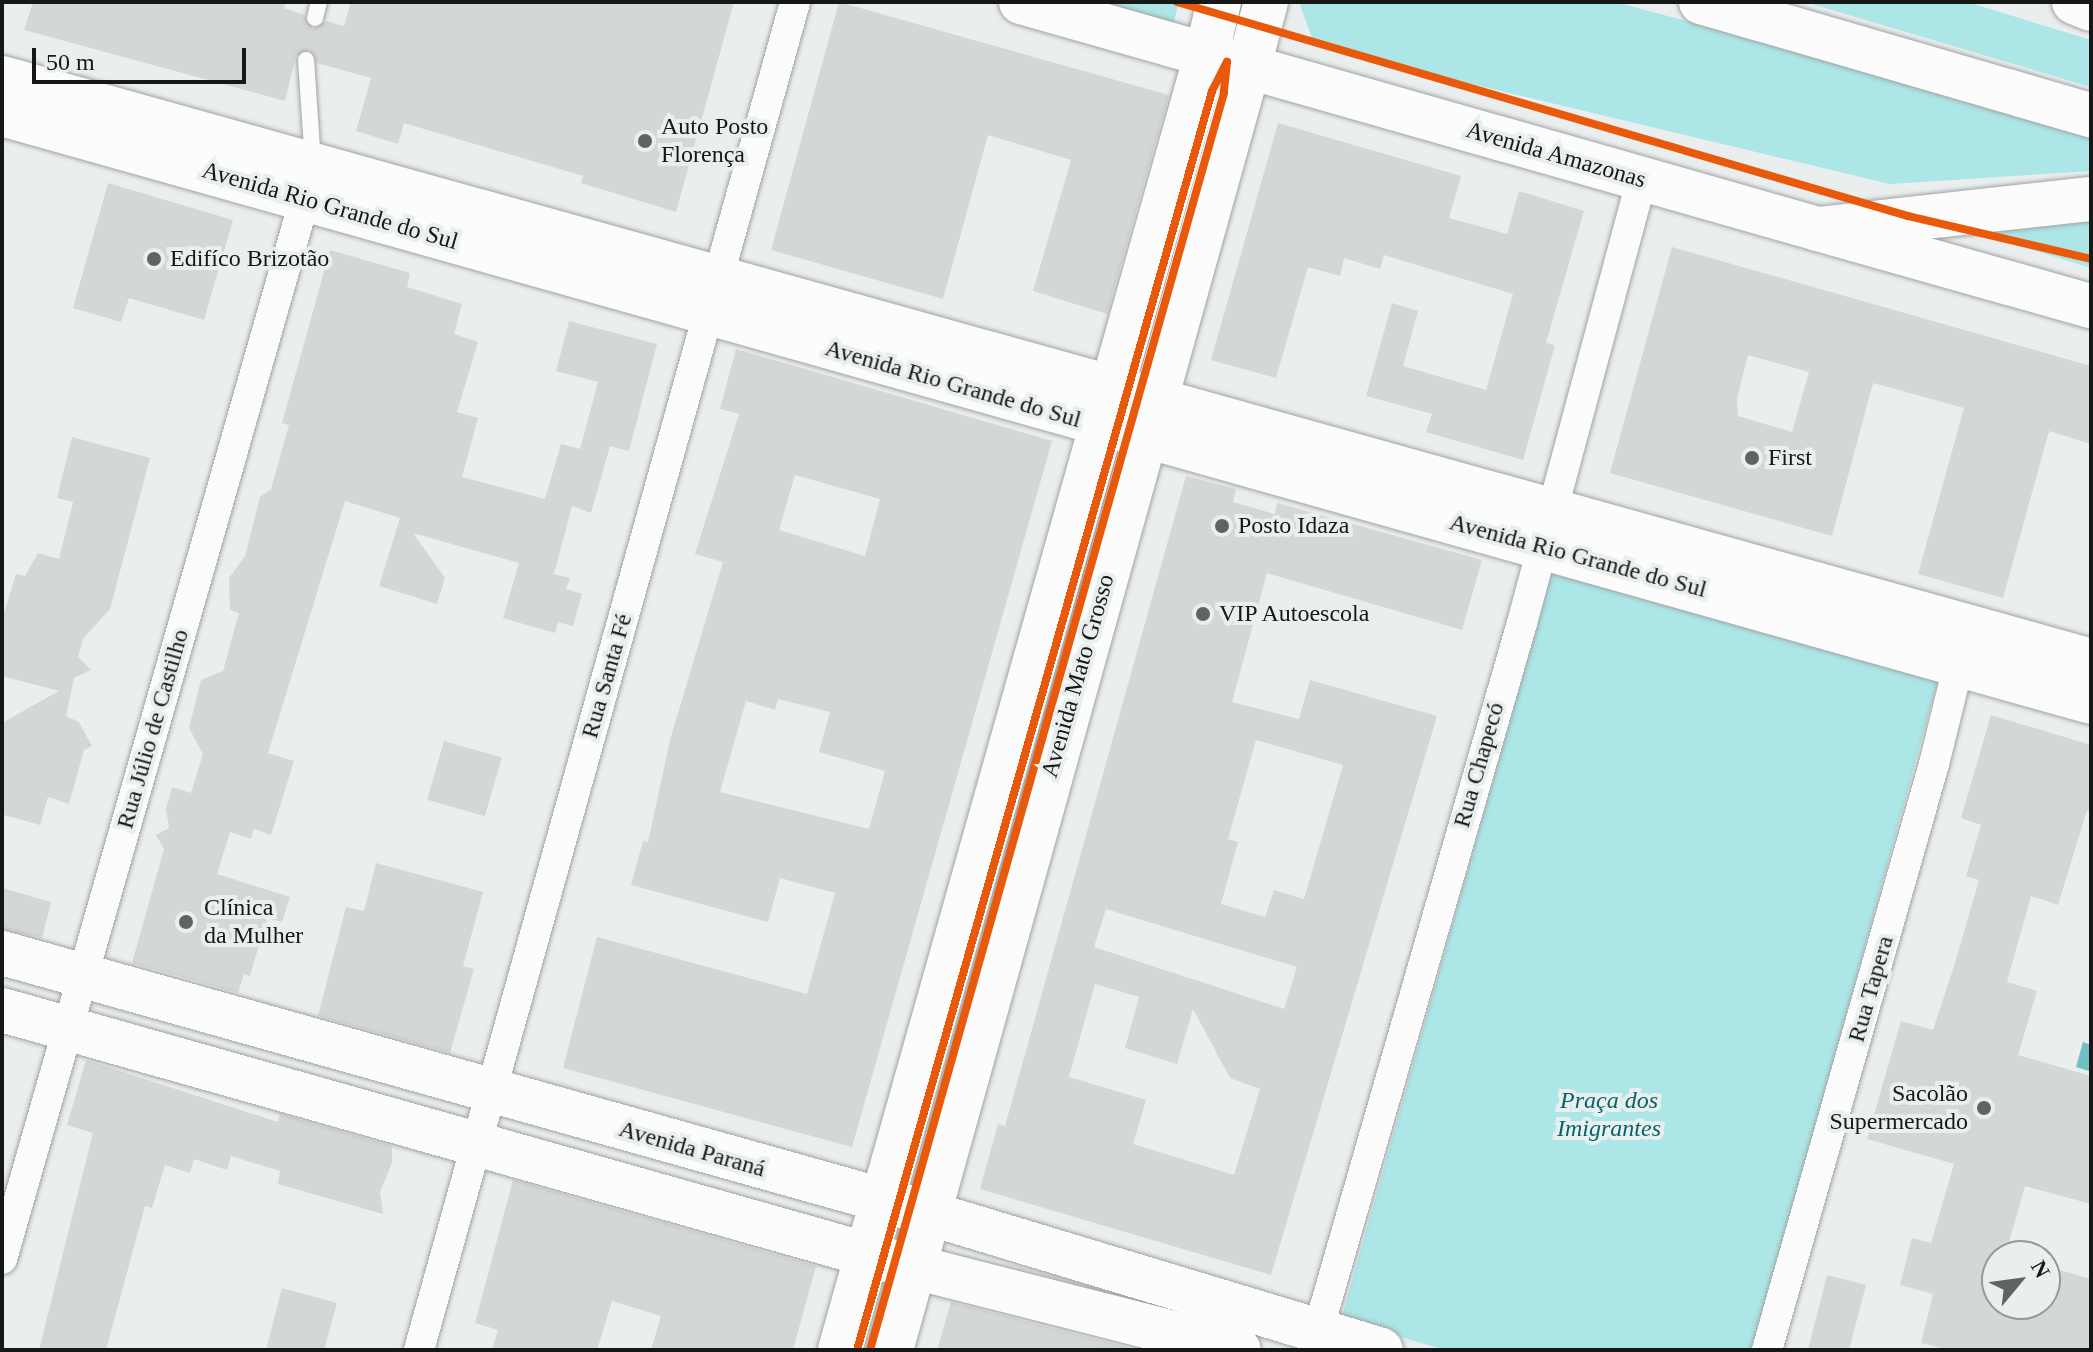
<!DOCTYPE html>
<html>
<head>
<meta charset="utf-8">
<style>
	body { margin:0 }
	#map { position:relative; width:2093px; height:1352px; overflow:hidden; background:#eaeeee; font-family:"Times New Roman",serif }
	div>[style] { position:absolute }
	.green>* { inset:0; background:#ace6e7 }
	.water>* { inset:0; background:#73c0c2 }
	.building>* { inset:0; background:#d4d7d7; transform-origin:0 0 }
	.roads { filter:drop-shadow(0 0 2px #a1a4a4) drop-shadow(0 0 2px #a1a4a4) }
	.lane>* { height:16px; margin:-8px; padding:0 8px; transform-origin:8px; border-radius:8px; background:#fcfcfc }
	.street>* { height:30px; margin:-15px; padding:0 15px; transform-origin:15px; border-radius:15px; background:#fcfcfc }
	.secondary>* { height:44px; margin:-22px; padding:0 22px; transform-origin:22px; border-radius:22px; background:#fcfcfc }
	.primary>* { height:44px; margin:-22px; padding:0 22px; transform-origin:22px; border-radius:22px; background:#fcfcfc }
	.highway>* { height:44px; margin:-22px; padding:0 22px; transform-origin:22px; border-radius:22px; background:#fcfcfc }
	.cycleway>* { height:8px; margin:-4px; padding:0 4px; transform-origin:4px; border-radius:4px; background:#e8590c }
	.dots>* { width:22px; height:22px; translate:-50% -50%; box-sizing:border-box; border:4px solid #e9efef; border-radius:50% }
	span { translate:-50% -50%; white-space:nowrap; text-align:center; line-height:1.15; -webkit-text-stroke:8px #e9efef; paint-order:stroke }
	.poi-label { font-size:24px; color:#161818 }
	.left { translate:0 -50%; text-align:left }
	.right { translate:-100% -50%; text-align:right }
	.street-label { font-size:24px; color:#161818 }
	.park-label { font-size:24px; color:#066466; font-style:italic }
	.frame { position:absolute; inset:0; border:4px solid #161818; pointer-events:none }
	.north { position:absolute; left:1981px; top:1240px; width:80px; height:80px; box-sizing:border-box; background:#e9efef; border:2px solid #959999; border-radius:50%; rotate:61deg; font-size:22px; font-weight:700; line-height:32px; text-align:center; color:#161818 }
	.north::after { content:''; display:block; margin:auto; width:28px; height:36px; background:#606363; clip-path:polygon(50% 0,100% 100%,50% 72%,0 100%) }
	.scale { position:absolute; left:32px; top:48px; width:214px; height:36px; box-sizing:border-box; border:4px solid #161818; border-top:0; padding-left:10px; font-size:24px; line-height:28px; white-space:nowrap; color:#161818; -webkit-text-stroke:6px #e9efef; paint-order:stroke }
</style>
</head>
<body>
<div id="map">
	<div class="green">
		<i style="clip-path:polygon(1093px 2px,1179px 2px,1173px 25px)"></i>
		<i style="clip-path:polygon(1299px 2px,1615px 2px,2091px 129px,2091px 171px,1890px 184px,1330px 50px,1312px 38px)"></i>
		<i style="clip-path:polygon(1805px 2px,1967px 2px,2091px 40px,2091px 87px)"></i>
		<i style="clip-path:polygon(2091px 214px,2091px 268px,1959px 227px)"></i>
		<i style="clip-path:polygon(1554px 564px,1941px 669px,1754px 1350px,1446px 1350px,1341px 1320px)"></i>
	</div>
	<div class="water">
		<i style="clip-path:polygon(2083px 1042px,2091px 1045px,2089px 1071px,2076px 1067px)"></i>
	</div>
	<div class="building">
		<i style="clip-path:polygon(33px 2px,286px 2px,284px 8px,304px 15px,313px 29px,326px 21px,344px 26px,351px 2px,734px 2px,676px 212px,581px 183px,583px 176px,404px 123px,398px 144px,356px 131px,371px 78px,317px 63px,310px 50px,296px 56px,285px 101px,24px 30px)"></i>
		<i style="clip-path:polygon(839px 2px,1169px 95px,1107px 314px,1033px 291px,1071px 160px,988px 135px,943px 299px,771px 250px)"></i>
		<i style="clip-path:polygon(1278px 123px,1461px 176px,1449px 218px,1507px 234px,1519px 191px,1584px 211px,1546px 343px,1555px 345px,1523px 460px,1426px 432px,1432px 414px,1366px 396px,1392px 303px,1418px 311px,1403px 366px,1486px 390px,1513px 294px,1384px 255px,1380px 269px,1344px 258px,1340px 276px,1308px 267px,1276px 378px,1211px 360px)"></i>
		<i style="clip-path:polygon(108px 183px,233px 220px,204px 320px,129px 298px,121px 322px,73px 308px)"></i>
		<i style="clip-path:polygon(evenodd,1672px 247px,2091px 366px,2091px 444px,2049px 431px,2003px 598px,1918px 574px,1964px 408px,1873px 383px,1832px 536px,1610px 473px,1672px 247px,1748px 355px,1809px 372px,1792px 432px,1738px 416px,1737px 398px,1748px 355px)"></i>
		<i style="clip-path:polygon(330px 250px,410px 273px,407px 287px,462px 304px,454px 334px,478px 342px,457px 412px,478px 418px,462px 477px,545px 499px,561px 444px,580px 449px,598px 382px,556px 371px,569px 321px,657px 344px,629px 451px,610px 446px,591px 513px,572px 506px,554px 574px,570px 578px,566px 589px,582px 594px,573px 626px,558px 622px,555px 633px,503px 618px,519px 563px,413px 533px,445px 578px,437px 604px,379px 586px,400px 518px,345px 501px,268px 753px,294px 761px,271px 835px,254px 829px,251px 839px,230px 832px,217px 874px,290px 897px,282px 922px,267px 918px,250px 976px,244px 974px,238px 993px,132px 963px,164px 849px,156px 835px,169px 828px,166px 809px,172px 787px,191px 793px,203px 754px,189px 728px,201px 680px,223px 671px,239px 613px,230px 610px,229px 578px,245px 556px,260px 497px,271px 489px,289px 425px,282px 423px)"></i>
		<i style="clip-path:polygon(evenodd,736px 349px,1052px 441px,852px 1147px,563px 1068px,597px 937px,807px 994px,835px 893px,780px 878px,768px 922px,631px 885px,643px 841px,648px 842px,670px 740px,723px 562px,695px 554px,739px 414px,720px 409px,736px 349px,795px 475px,880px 499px,865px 556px,779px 530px,795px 475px,736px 349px,778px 699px,830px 712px,819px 752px,885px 771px,869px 829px,720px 792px,746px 701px,775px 710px,778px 699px)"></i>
		<i style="clip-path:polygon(72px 437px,150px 458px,110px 609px,83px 639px,78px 657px,91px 670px,74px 678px,66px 716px,79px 722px,92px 746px,84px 750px,69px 804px,48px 797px,40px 825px,4px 815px,2px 723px,59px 691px,2px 676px,2px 620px,16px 574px,25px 576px,38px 553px,59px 559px,73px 502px,57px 498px)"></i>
		<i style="clip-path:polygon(evenodd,1186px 476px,1236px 489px,1233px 502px,1275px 514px,1277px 503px,1482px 560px,1462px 630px,1267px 573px,1232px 702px,1299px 719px,1310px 680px,1437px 716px,1271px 1275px,980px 1189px,998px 1124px,1005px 1126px,1186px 476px,1256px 740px,1343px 765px,1304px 899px,1274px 890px,1265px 917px,1221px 904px,1238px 842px,1228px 839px,1256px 740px,1186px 476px,1106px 909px,1297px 967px,1284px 1009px,1094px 947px,1106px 909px,1186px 476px,1095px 984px,1139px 997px,1125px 1048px,1177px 1064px,1193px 1009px,1230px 1078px,1260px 1089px,1234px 1175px,1133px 1144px,1146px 1100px,1069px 1077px,1095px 984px)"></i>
		<i style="clip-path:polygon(1991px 715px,2091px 745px,2091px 811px,2087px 810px,2058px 905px,2031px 896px,2007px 982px,2037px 991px,2018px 1055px,2091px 1076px,2091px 1204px,2025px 1186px,2005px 1256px,1997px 1256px,1997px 1304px,2045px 1304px,2045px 1266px,2091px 1279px,2091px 1350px,1949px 1350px,1921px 1343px,1933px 1294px,1900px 1285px,1912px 1238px,1931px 1243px,1954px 1164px,1867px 1139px,1901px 1021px,1933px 1030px,1954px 966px,1979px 880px,1966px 876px,1981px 825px,1961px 818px)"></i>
		<i style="left:444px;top:741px;width:60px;height:61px;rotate:16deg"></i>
		<i style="clip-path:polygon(376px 863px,483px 892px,463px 966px,474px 969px,450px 1053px,318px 1016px,346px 907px,364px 911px)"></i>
		<i style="clip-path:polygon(2px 888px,51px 902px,42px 938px,2px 929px)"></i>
		<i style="clip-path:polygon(86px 1060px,278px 1122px,280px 1114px,392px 1146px,392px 1163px,380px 1192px,383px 1214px,278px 1184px,280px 1171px,231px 1156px,227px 1170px,194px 1159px,190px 1173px,165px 1165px,152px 1208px,145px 1206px,106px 1350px,39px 1350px,93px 1133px,67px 1125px)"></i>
		<i style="clip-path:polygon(513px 1180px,816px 1266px,793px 1350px,651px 1350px,661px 1316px,612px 1301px,597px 1350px,492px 1350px,498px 1330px,475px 1323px)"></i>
		<i style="clip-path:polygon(1827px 1275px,1866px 1285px,1849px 1350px,1808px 1350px)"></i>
		<i style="clip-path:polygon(282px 1288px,337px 1303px,324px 1350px,266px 1350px)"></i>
		<i style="clip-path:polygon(951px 1302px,1130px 1348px,1129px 1350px,937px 1350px)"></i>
	</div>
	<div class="roads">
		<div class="lane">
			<i style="left:315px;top:18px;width:16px;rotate:-76deg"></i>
			<i style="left:306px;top:60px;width:102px;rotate:86.1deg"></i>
		</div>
		<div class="street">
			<i style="left:2px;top:1259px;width:1103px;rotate:-74.06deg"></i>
			<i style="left:1313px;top:1348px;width:755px;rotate:-73.92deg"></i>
			<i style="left:1522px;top:623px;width:460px;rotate:-74.9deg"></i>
			<i style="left:419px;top:1350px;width:1399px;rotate:-74.41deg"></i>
			<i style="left:1767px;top:1350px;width:609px;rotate:-74.09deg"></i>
			<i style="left:1934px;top:764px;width:121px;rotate:-76.1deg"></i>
		</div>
		<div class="secondary">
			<i style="left:2px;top:78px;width:2169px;rotate:15.59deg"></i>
			<i style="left:2px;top:114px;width:2170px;rotate:15.72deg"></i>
			<i style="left:1818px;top:229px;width:284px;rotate:15.8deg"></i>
			<i style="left:2px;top:953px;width:962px;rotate:15.68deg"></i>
			<i style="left:928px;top:1213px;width:473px;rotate:16.8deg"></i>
			<i style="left:2px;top:1010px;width:916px;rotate:15.78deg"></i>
			<i style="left:883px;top:1259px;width:367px;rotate:14.3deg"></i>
			<i style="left:840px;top:1350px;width:1345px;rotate:-74.21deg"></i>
			<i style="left:891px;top:1350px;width:1330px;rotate:-74.43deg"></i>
		</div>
		<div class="primary">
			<i style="left:1021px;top:2px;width:829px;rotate:15.9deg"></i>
			<i style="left:1206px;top:56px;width:56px;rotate:-76.5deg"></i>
			<i style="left:1248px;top:69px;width:69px;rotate:-75deg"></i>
		</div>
		<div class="highway">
			<i style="left:1701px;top:2px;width:406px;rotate:16.2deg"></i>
			<i style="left:2074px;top:2px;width:18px;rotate:22deg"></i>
			<i style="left:1818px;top:229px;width:275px;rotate:-6.3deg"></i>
		</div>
	</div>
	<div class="cycleway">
		<i style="left:1177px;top:2px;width:762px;rotate:16.32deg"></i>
		<i style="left:1908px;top:216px;width:188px;rotate:13.2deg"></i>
		<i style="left:857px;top:1350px;width:1308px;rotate:-74.25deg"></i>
		<i style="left:1212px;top:91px;width:33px;rotate:-63deg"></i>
		<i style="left:1227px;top:62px;width:31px;rotate:96deg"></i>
		<i style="left:1224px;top:93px;width:1306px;rotate:105.73deg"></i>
	</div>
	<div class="dots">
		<i style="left:645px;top:141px;background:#606363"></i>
		<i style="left:154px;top:259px;background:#606363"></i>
		<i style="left:1752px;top:458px;background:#606363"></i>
		<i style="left:1222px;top:526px;background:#606363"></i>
		<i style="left:1203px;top:614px;background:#606363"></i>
		<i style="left:186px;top:922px;background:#606363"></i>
		<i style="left:1984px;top:1108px;background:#606363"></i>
	</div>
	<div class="poi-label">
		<span class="left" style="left:661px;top:141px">Auto Posto<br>Florença</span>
		<span class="left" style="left:170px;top:259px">Edifíco Brizotão</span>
		<span class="left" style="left:1768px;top:458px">First</span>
		<span class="left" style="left:1238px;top:526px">Posto Idaza</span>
		<span class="left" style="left:1219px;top:614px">VIP Autoescola</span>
		<span class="left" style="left:204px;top:922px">Clínica<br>da Mulher</span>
		<span class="right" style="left:1968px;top:1108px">Sacolão<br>Supermercado</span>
	</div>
	<div class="street-label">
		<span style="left:1556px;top:155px;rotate:16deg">Avenida Amazonas</span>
		<span style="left:330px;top:206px;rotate:16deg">Avenida Rio Grande do Sul</span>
		<span style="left:953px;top:384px;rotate:16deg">Avenida Rio Grande do Sul</span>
		<span style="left:1578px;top:556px;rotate:15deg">Avenida Rio Grande do Sul</span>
		<span style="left:607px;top:676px;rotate:-74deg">Rua Santa Fé</span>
		<span style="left:1078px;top:676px;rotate:-74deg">Avenida Mato Grosso</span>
		<span style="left:153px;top:729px;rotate:-74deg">Rua Júlio de Castilho</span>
		<span style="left:1479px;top:765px;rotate:-74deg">Rua Chapecó</span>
		<span style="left:1871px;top:989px;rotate:-74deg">Rua Tapera</span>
		<span style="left:692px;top:1149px;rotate:16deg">Avenida Paraná</span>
	</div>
	<div class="park-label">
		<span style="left:1609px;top:1115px">Praça dos<br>Imigrantes</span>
	</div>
	<div class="frame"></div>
	<div class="north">N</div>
	<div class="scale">50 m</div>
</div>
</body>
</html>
